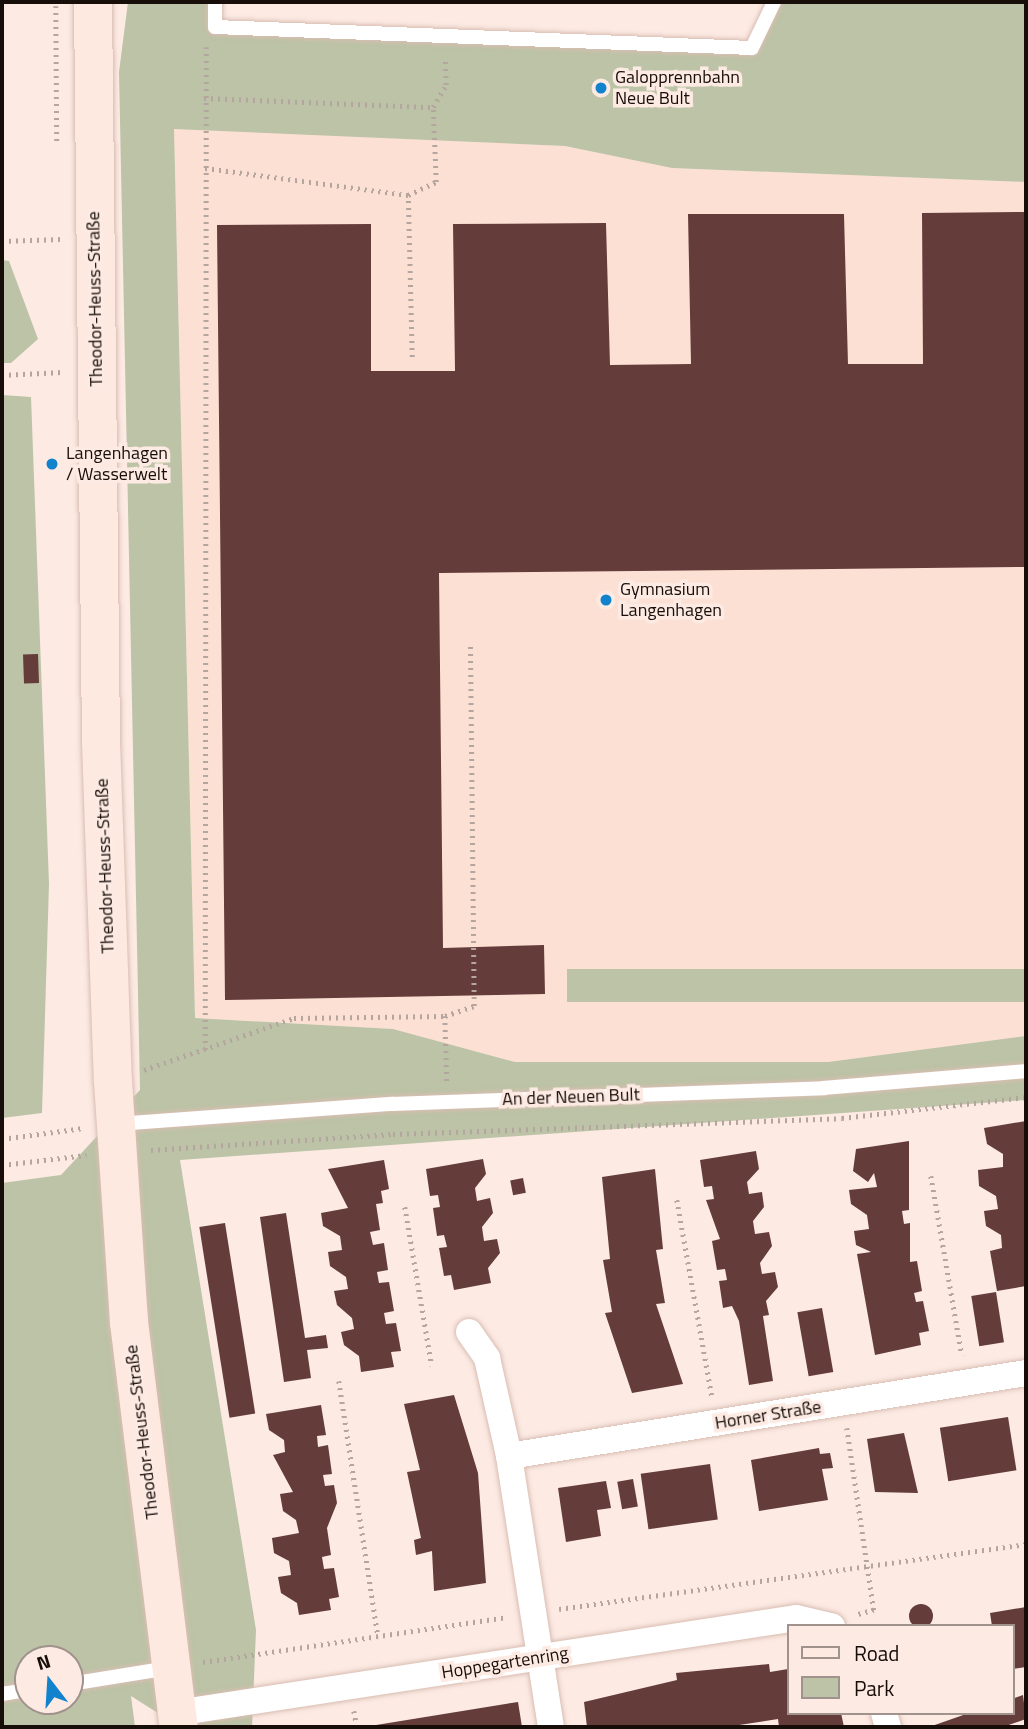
<!DOCTYPE html>
<html>
<head>
<meta charset="utf-8">
<style>
	body { margin:0 }
	#map { position:relative; width:1028px; height:1729px; overflow:hidden; background:#fceae3; font-family:"Titillium Web",sans-serif }
	div>[style] { position:absolute }
	.built>* { inset:0; background:#fde0d4 }
	.green>* { inset:0; background:#bcc3a6; transform-origin:0 0 }
	.building>* { inset:0; background:#643c3a; transform-origin:0 0 }
	.round { border-radius:50% }
	.path>* { height:4.5px; margin-top:-2.25px; transform-origin:0; background:repeating-linear-gradient(90deg,#b5a59f 0 2px,transparent 0 7px) }
	.roads { filter:drop-shadow(0 0 2px #d9bdb2) drop-shadow(0 0 2px #d9bdb2) }
	.lane>* { height:14px; margin:-7px; padding:0 7px; transform-origin:7px; border-radius:7px; background:#fff }
	.street>* { height:26px; margin:-13px; padding:0 13px; transform-origin:13px; border-radius:13px; background:#fff }
	.secondary>* { height:38px; margin:-19px; padding:0 19px; transform-origin:19px; border-radius:19px; background:#fee9e1 }
	.dots>* { width:19px; height:19px; translate:-50% -50%; box-sizing:border-box; border:4px solid #fceae3; border-radius:50% }
	span { translate:-50% -50%; white-space:nowrap; text-align:center; line-height:1.15; -webkit-text-stroke:7px #fceae3; paint-order:stroke }
	.poi-label { font-size:18px; color:#170d09 }
	.left { translate:0 -50%; text-align:left }
	.street-label { font-size:18px; color:#170d09 }
	.frame { position:absolute; inset:0; border:4px solid #170d09; pointer-events:none }
	.legend { position:absolute; left:787px; top:1624px; width:228px; height:91px; box-sizing:border-box; background:#fceae3; border:2px solid #a0928c; margin:0; padding:9px 12px; list-style:none; font-size:21px; color:#170d09 }
	.legend li { display:flex; align-items:center; gap:14px; height:35px }
	.legend b { width:35px; border:2px solid #a0928c }
	.north { position:absolute; left:14px; top:1645px; width:70px; height:70px; box-sizing:border-box; background:#fceae3; border:2px solid #a0928c; border-radius:50%; rotate:343deg; font-size:19px; font-weight:700; line-height:28px; text-align:center; color:#170d09 }
	.north::after { content:''; display:block; margin:auto; width:24px; height:32px; background:#1182cc; clip-path:polygon(50% 0,100% 100%,50% 72%,0 100%) }
</style>
</head>
<body>
<div id="map">
	<div class="built">
		<i style="clip-path:polygon(174px 128px,565px 146px,672px 168px,1026px 182px,1026px 1036px,828px 1062px,515px 1062px,393px 1029px,195px 1018px)"></i>
	</div>
	<div class="green">
		<i style="clip-path:polygon(evenodd,128px 2px,215px 2px,215px 26px,751px 48px,774px 2px,1026px 2px,1026px 182px,672px 168px,565px 146px,174px 129px,195px 1018px,393px 1029px,515px 1062px,828px 1062px,1026px 1036px,1026px 1100px,180px 1160px,256px 1630px,252px 1727px,180px 1727px,131px 1696px,135px 1727px,2px 1727px,2px 1183px,61px 1175px,140px 1090px,119px 72px,128px 2px,28px 1659px,70px 1659px,70px 1701px,28px 1701px,28px 1659px)"></i>
		<i style="clip-path:polygon(2px 260px,9px 261px,38px 339px,11px 363px,2px 363px)"></i>
		<i style="clip-path:polygon(2px 395px,31px 397px,49px 884px,42px 1113px,2px 1118px)"></i>
		<i style="left:1026px;top:969px;width:33px;height:459px;rotate:90deg"></i>
	</div>
	<div class="building">
		<i style="clip-path:polygon(1026px 212px,1026px 567px,439px 573px,443px 948px,544px 945px,545px 994px,225px 1000px,217px 225px,371px 224px,371px 371px,455px 371px,453px 224px,606px 223px,610px 365px,691px 364px,688px 214px,844px 214px,848px 364px,923px 364px,922px 213px)"></i>
		<i style="left:38px;top:654px;width:29px;height:15px;rotate:88deg"></i>
		<i style="clip-path:polygon(1026px 1121px,1026px 1286px,997px 1291px,990px 1251px,1002px 1248px,1001px 1235px,986px 1226px,984px 1211px,998px 1209px,996px 1196px,979px 1186px,978px 1170px,1003px 1167px,1003px 1154px,987px 1144px,984px 1128px)"></i>
		<i style="clip-path:polygon(909px 1141px,909px 1210px,902px 1211px,904px 1224px,910px 1223px,910px 1262px,917px 1261px,922px 1291px,914px 1293px,916px 1302px,923px 1301px,929px 1331px,919px 1333px,921px 1345px,875px 1355px,857px 1254px,871px 1252px,856px 1245px,854px 1231px,869px 1229px,867px 1215px,851px 1204px,849px 1190px,877px 1187px,874px 1173px,868px 1182px,853px 1171px,856px 1149px)"></i>
		<i style="clip-path:polygon(756px 1151px,759px 1169px,747px 1182px,749px 1194px,762px 1192px,764px 1207px,753px 1221px,755px 1234px,769px 1232px,772px 1246px,760px 1263px,762px 1274px,775px 1272px,778px 1287px,766px 1301px,769px 1315px,763px 1316px,773px 1381px,749px 1385px,739px 1321px,732px 1306px,723px 1308px,719px 1281px,727px 1280px,725px 1269px,717px 1270px,712px 1241px,720px 1239px,706px 1200px,714px 1199px,712px 1186px,704px 1187px,700px 1160px)"></i>
		<i style="clip-path:polygon(483px 1159px,486px 1174px,475px 1188px,477px 1201px,490px 1198px,493px 1213px,482px 1227px,484px 1241px,497px 1239px,500px 1253px,488px 1268px,491px 1283px,454px 1290px,451px 1275px,444px 1276px,439px 1248px,447px 1247px,444px 1235px,437px 1236px,433px 1208px,440px 1207px,438px 1195px,430px 1196px,426px 1169px)"></i>
		<i style="clip-path:polygon(384px 1160px,389px 1189px,381px 1191px,383px 1203px,376px 1204px,380px 1230px,370px 1232px,373px 1245px,384px 1243px,388px 1270px,377px 1272px,379px 1283px,389px 1282px,394px 1311px,384px 1313px,386px 1324px,396px 1323px,401px 1351px,391px 1352px,394px 1367px,361px 1372px,359px 1356px,344px 1345px,341px 1332px,354px 1329px,352px 1318px,337px 1305px,334px 1291px,348px 1289px,346px 1277px,330px 1266px,328px 1252px,342px 1250px,340px 1236px,323px 1226px,321px 1213px,348px 1208px,328px 1169px)"></i>
		<i style="clip-path:polygon(655px 1169px,663px 1249px,656px 1250px,665px 1303px,656px 1304px,683px 1384px,632px 1393px,605px 1313px,612px 1312px,603px 1260px,610px 1259px,602px 1177px)"></i>
		<i style="left:523px;top:1178px;width:15px;height:13px;rotate:79deg"></i>
		<i style="clip-path:polygon(286px 1213px,305px 1338px,326px 1335px,328px 1348px,307px 1350px,311px 1378px,284px 1382px,260px 1217px)"></i>
		<i style="left:225px;top:1223px;width:193px;height:26px;rotate:81deg"></i>
		<i style="left:996px;top:1292px;width:51px;height:25px;rotate:81deg"></i>
		<i style="left:822px;top:1308px;width:65px;height:25px;rotate:80deg"></i>
		<i style="clip-path:polygon(454px 1395px,478px 1473px,486px 1583px,434px 1591px,432px 1551px,416px 1555px,414px 1540px,421px 1538px,407px 1472px,420px 1470px,404px 1404px)"></i>
		<i style="clip-path:polygon(321px 1405px,326px 1435px,317px 1436px,318px 1447px,328px 1445px,332px 1474px,323px 1475px,325px 1486px,334px 1485px,337px 1503px,327px 1528px,331px 1555px,322px 1557px,324px 1569px,334px 1568px,339px 1597px,329px 1599px,331px 1610px,299px 1615px,297px 1603px,281px 1593px,278px 1577px,291px 1575px,289px 1561px,274px 1553px,272px 1538px,299px 1533px,296px 1520px,283px 1511px,280px 1494px,293px 1492px,273px 1455px,285px 1452px,284px 1440px,269px 1430px,266px 1414px)"></i>
		<i style="left:1008px;top:1417px;width:54px;height:69px;rotate:81deg"></i>
		<i style="clip-path:polygon(904px 1433px,918px 1493px,875px 1492px,867px 1439px)"></i>
		<i style="clip-path:polygon(819px 1448px,820px 1454px,830px 1453px,833px 1468px,822px 1469px,828px 1500px,759px 1511px,751px 1460px)"></i>
		<i style="left:710px;top:1464px;width:56px;height:70px;rotate:82deg"></i>
		<i style="left:633px;top:1479px;width:28px;height:16px;rotate:80deg"></i>
		<i style="clip-path:polygon(606px 1481px,611px 1508px,597px 1510px,601px 1536px,566px 1542px,558px 1488px)"></i>
		<i class="round" style="left:909px;top:1604px;width:24px;height:24px"></i>
		<i style="clip-path:polygon(1026px 1607px,1026px 1667px,1012px 1669px,1012px 1626px,992px 1626px,990px 1613px)"></i>
		<i style="clip-path:polygon(769px 1664px,770px 1672px,788px 1669px,788px 1713px,841px 1713px,844px 1727px,779px 1727px,778px 1719px,726px 1727px,587px 1727px,584px 1702px,677px 1680px,676px 1673px)"></i>
		<i style="clip-path:polygon(1023px 1695px,1026px 1719px,1003px 1727px,929px 1727px,969px 1713px,1012px 1713px,1012px 1699px)"></i>
		<i style="clip-path:polygon(518px 1702px,522px 1727px,370px 1727px,370px 1726px)"></i>
	</div>
	<div class="path">
		<i style="left:56px;top:6px;width:138px;rotate:89.6deg"></i>
		<i style="left:204px;top:98px;width:229px;rotate:2.3deg"></i>
		<i style="left:433px;top:107px;width:26px;rotate:-59deg"></i>
		<i style="left:446px;top:85px;width:28px;rotate:-92deg"></i>
		<i style="left:205px;top:168px;width:205px;rotate:7.6deg"></i>
		<i style="left:2px;top:241px;width:59px;rotate:-1.9deg"></i>
		<i style="left:412px;top:357px;width:162px;rotate:-91.4deg"></i>
		<i style="left:408px;top:195px;width:31px;rotate:-25deg"></i>
		<i style="left:436px;top:182px;width:75px;rotate:-92.3deg"></i>
		<i style="left:2px;top:375px;width:61px;rotate:-2.8deg"></i>
		<i style="left:445px;top:1016px;width:66px;rotate:88.3deg"></i>
		<i style="left:205px;top:1050px;width:1003px;rotate:-89.94deg"></i>
		<i style="left:144px;top:1070px;width:159px;rotate:-19.1deg"></i>
		<i style="left:294px;top:1018px;width:151px;rotate:-0.8deg"></i>
		<i style="left:445px;top:1016px;width:31px;rotate:-19deg"></i>
		<i style="left:474px;top:1006px;width:364px;rotate:-90.6deg"></i>
		<i style="left:2px;top:1139px;width:82px;rotate:-7.7deg"></i>
		<i style="left:151px;top:1150px;width:243px;rotate:-3.8deg"></i>
		<i style="left:393px;top:1134px;width:449px;rotate:-2deg"></i>
		<i style="left:842px;top:1118px;width:185px;rotate:-6.5deg"></i>
		<i style="left:2px;top:1165px;width:85px;rotate:-6.8deg"></i>
		<i style="left:931px;top:1176px;width:182px;rotate:80.2deg"></i>
		<i style="left:677px;top:1200px;width:199px;rotate:79.9deg"></i>
		<i style="left:405px;top:1207px;width:161px;rotate:80.4deg"></i>
		<i style="left:339px;top:1381px;width:259px;rotate:81.3deg"></i>
		<i style="left:847px;top:1428px;width:184px;rotate:81.6deg"></i>
		<i style="left:874px;top:1610px;width:18px;rotate:164deg"></i>
		<i style="left:559px;top:1609px;width:472px;rotate:-7.9deg"></i>
		<i style="left:203px;top:1662px;width:306px;rotate:-8.4deg"></i>
		<i style="left:354px;top:1711px;width:16px;rotate:79deg"></i>
	</div>
	<div class="roads">
		<div class="lane">
			<i style="left:215px;top:2px;width:25px;rotate:90deg"></i>
			<i style="left:215px;top:27px;width:537px;rotate:2.24deg"></i>
			<i style="left:752px;top:48px;width:51px;rotate:-64.4deg"></i>
			<i style="left:117px;top:1124px;width:276px;rotate:-4.2deg"></i>
			<i style="left:392px;top:1104px;width:432px;rotate:-2.1deg"></i>
			<i style="left:824px;top:1088px;width:203px;rotate:-4.8deg"></i>
			<i style="left:70px;top:1684px;width:100px;rotate:-9.2deg"></i>
			<i style="left:2px;top:1694px;width:26px;rotate:-9deg"></i>
		</div>
		<div class="street">
			<i style="left:469px;top:1332px;width:32px;rotate:55deg"></i>
			<i style="left:487px;top:1358px;width:100px;rotate:77.3deg"></i>
			<i style="left:509px;top:1456px;width:274px;rotate:81.2deg"></i>
			<i style="left:509px;top:1456px;width:524px;rotate:-9.12deg"></i>
			<i style="left:176px;top:1713px;width:627px;rotate:-8.71deg"></i>
			<i style="left:796px;top:1618px;width:37px;rotate:13deg"></i>
			<i style="left:884px;top:1713px;width:15px;rotate:74deg"></i>
		</div>
		<div class="secondary">
			<i style="left:93px;top:2px;width:740px;rotate:89.38deg"></i>
			<i style="left:101px;top:742px;width:339px;rotate:88deg"></i>
			<i style="left:113px;top:1081px;width:242px;rotate:86.2deg"></i>
			<i style="left:129px;top:1322px;width:408px;rotate:83deg"></i>
		</div>
	</div>
	<div class="dots">
		<i style="left:601px;top:88px;background:#1182cc"></i>
		<i style="left:52px;top:464px;background:#1182cc"></i>
		<i style="left:606px;top:600px;background:#1182cc"></i>
	</div>
	<div class="poi-label">
		<span class="left" style="left:615px;top:88px">Galopprennbahn<br>Neue Bult</span>
		<span class="left" style="left:66px;top:464px">Langenhagen<br>/ Wasserwelt</span>
		<span class="left" style="left:620px;top:600px">Gymnasium<br>Langenhagen</span>
	</div>
	<div class="street-label">
		<span style="left:95px;top:299px;rotate:-91deg">Theodor-Heuss-Straße</span>
		<span style="left:105px;top:866px;rotate:-92deg">Theodor-Heuss-Straße</span>
		<span style="left:571px;top:1097px;rotate:-2deg">An der Neuen Bult</span>
		<span style="left:768px;top:1415px;rotate:-9deg">Horner Straße</span>
		<span style="left:142px;top:1432px;rotate:-97deg">Theodor-Heuss-Straße</span>
		<span style="left:505px;top:1663px;rotate:-9deg">Hoppegartenring</span>
	</div>
	<div class="frame"></div>
	<ul class="legend">
	<li><b style="height:9px;background:#fee9e1"></b>Road</li>
	<li><b style="height:19px;background:#bcc3a6"></b>Park</li>
	</ul>
	<div class="north">N</div>
</div>
</body>
</html>
